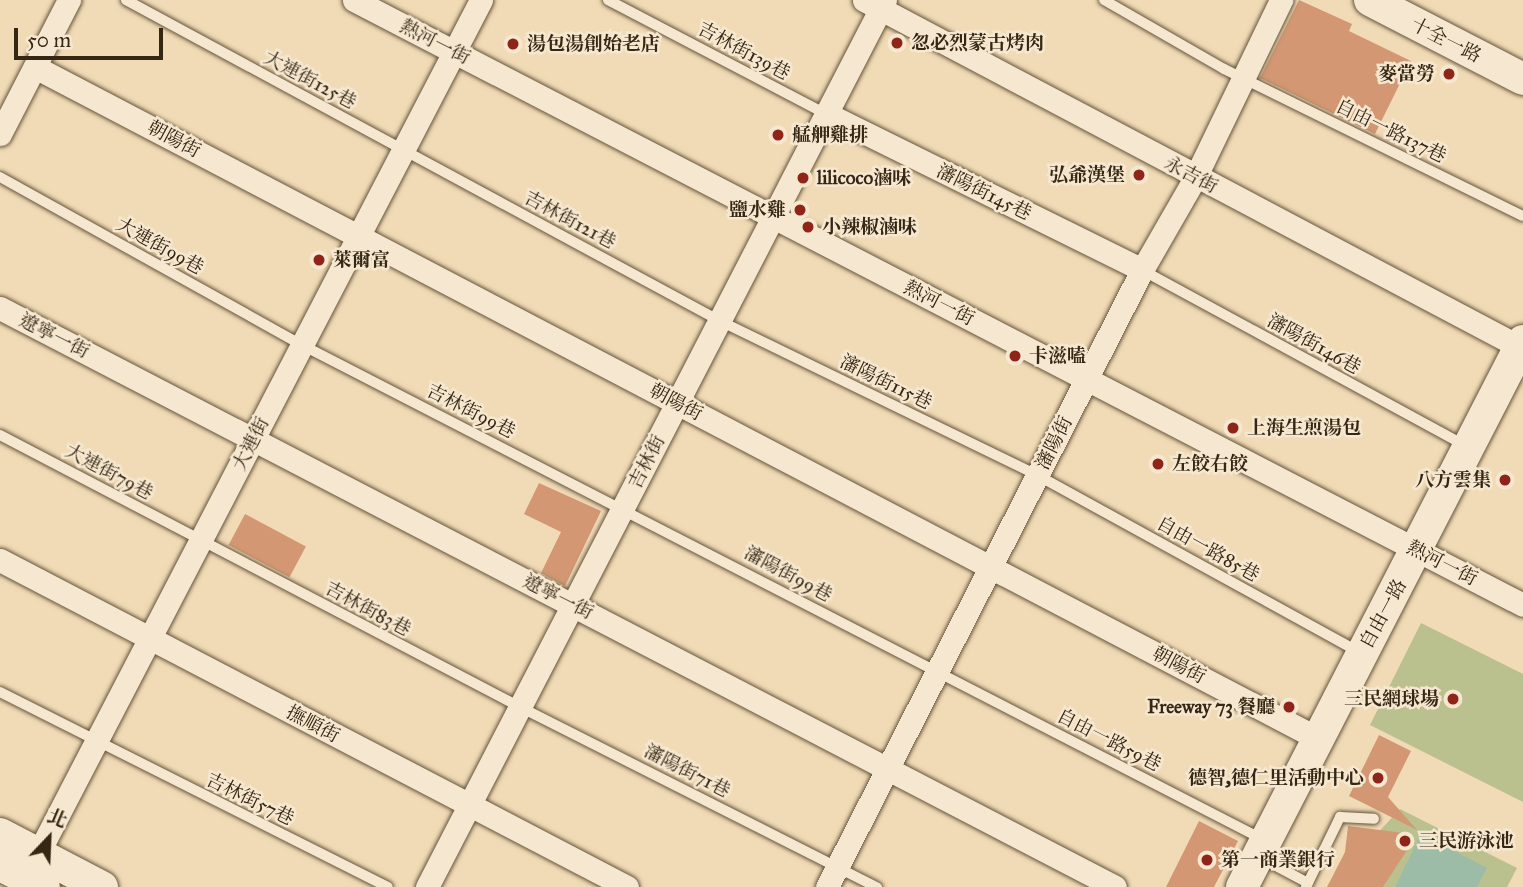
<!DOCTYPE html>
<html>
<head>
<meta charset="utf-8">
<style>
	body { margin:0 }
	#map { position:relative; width:1523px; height:887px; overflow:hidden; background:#f1dbb6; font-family:"IM FELL Great Primer","Noto Serif TC",serif }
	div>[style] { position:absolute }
	.green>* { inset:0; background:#bac08e }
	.water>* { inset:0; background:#9cbca8 }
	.building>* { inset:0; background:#d39873; transform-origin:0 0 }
	.roads { filter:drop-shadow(0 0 2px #65543c) drop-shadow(0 0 2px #65543c) }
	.lane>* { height:10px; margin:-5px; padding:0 5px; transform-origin:5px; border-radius:5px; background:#f6e8d0 }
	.street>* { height:23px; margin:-11.5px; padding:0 11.5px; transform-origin:11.5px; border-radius:11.5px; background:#f6e8d0 }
	.secondary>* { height:32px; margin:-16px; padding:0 16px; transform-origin:16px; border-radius:16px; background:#f6e8d0 }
	.dots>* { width:19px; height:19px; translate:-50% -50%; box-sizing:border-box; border:4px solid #f6e8d0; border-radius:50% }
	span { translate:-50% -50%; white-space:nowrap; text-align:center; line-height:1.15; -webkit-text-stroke:5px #f6e8d0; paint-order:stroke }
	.street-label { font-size:19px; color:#362714 }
	.poi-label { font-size:19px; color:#362714; font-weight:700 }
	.left { translate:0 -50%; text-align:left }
	.right { translate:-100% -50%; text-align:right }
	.north { position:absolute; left:14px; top:803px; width:70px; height:70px; -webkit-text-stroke:5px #f6e8d0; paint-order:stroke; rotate:23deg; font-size:19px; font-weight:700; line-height:28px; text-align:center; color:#362714 }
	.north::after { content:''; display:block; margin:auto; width:24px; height:32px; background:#362714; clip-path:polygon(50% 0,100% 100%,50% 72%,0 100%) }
	.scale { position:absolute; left:14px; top:28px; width:149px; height:32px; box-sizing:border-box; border:4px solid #362714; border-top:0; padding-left:9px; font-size:21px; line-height:24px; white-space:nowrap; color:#362714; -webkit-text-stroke:5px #f6e8d0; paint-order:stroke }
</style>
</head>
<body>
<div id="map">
	<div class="green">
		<i style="clip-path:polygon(1421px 623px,1523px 674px,1523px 802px,1370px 725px)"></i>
		<i style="clip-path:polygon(1400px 809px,1517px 868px,1507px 887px,1327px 887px)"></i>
	</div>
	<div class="water">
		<i style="clip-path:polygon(1421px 834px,1487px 868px,1477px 887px,1395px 887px)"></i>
	</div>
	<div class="building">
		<i style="clip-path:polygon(1299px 0,1352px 24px,1349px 31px,1411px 61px,1375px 134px,1260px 78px)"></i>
		<i style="clip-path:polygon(539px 483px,601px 511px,565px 586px,541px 573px,561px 532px,524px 514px)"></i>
		<i style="left:245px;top:514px;width:69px;height:35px;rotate:28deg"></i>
		<i style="clip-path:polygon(1379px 735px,1411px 751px,1388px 797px,1417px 830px,1349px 796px)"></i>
		<i style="clip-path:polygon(1199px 821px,1238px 841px,1214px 887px,1166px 887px)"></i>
		<i style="clip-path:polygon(1348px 826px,1404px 833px,1411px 844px,1383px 887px,1327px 887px,1345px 852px)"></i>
	</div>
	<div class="roads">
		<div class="lane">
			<i style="left:126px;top:0;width:675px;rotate:28.39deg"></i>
			<i style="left:720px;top:321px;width:352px;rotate:25.9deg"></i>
			<i style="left:1037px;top:475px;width:370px;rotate:28.8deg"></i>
			<i style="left:608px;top:0;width:246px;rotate:27.6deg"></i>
			<i style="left:1104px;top:0;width:138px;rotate:29.9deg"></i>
			<i style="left:1224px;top:69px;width:333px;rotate:26.2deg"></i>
			<i style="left:0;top:177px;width:346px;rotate:29.1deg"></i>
			<i style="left:302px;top:345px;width:1080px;rotate:27.23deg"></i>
			<i style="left:1142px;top:270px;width:369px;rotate:28.5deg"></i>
			<i style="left:0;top:435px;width:587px;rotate:27.61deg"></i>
			<i style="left:520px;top:707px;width:400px;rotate:26.8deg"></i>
			<i style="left:0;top:692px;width:434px;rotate:26.7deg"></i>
			<i style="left:1261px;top:858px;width:53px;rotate:28deg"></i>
			<i style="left:1306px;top:887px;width:78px;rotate:-64.1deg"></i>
			<i style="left:1340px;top:817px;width:34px;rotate:3deg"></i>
		</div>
		<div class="street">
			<i style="left:354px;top:0;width:1316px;rotate:27.36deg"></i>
			<i style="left:864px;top:0;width:742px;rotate:27.88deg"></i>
			<i style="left:35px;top:67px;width:1447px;rotate:27.63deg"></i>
			<i style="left:827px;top:114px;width:352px;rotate:26.3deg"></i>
			<i style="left:0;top:134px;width:151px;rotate:-62.8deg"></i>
			<i style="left:0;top:308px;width:1256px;rotate:27.44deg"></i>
			<i style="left:0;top:560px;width:707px;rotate:27.54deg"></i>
			<i style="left:31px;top:867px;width:977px;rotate:-62.57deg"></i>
			<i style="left:427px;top:887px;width:998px;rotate:-62.69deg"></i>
			<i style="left:827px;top:887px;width:693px;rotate:-62.95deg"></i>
			<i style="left:1142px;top:270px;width:106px;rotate:-60.1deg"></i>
			<i style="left:1195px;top:178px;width:198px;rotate:-64.2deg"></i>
		</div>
		<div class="secondary">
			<i style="left:1370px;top:0;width:172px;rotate:27.3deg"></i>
			<i style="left:0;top:834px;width:115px;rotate:27.5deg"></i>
			<i style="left:0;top:865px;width:49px;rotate:26.6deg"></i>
			<i style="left:1242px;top:887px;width:614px;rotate:-62.77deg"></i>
		</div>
	</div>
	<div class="dots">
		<i style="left:897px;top:43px;background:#8f2418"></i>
		<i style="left:513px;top:44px;background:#8f2418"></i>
		<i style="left:1449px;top:74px;background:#8f2418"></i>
		<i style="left:778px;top:135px;background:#8f2418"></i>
		<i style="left:1139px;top:175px;background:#8f2418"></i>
		<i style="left:803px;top:178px;background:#8f2418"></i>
		<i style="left:800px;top:210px;background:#8f2418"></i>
		<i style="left:808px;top:227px;background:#8f2418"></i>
		<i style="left:319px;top:260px;background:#8f2418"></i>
		<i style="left:1015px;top:356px;background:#8f2418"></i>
		<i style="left:1233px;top:428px;background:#8f2418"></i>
		<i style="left:1158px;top:464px;background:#8f2418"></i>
		<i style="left:1505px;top:480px;background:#8f2418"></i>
		<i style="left:1453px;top:699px;background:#8f2418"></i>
		<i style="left:1289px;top:707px;background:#8f2418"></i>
		<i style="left:1378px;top:778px;background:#8f2418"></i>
		<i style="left:1405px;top:841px;background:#8f2418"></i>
		<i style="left:1207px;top:860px;background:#8f2418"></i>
	</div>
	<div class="street-label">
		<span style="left:1446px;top:40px;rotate:27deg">十全一路</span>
		<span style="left:435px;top:42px;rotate:27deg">熱河一街</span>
		<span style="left:744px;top:51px;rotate:28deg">吉林街139巷</span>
		<span style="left:310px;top:80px;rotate:28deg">大連街125巷</span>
		<span style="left:1391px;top:131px;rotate:26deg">自由一路137巷</span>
		<span style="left:174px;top:139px;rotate:28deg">朝陽街</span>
		<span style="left:1191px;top:175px;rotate:28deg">永吉街</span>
		<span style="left:984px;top:192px;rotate:26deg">瀋陽街145巷</span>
		<span style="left:570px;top:220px;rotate:28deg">吉林街121巷</span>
		<span style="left:160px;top:246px;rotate:29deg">大連街99巷</span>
		<span style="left:939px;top:303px;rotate:27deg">熱河一街</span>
		<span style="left:54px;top:336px;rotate:27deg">遼寧一街</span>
		<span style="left:1314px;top:344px;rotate:29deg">瀋陽街146巷</span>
		<span style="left:886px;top:382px;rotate:26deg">瀋陽街115巷</span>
		<span style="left:676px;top:402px;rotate:28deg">朝陽街</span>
		<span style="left:471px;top:411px;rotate:27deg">吉林街99巷</span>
		<span style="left:1054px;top:443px;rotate:-63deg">瀋陽街</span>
		<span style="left:251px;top:444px;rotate:-63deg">大連街</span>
		<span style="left:647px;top:462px;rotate:-63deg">吉林街</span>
		<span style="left:109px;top:472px;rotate:28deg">大連街79巷</span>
		<span style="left:1208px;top:549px;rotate:29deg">自由一路85巷</span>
		<span style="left:1442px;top:563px;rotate:27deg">熱河一街</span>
		<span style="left:788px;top:574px;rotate:28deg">瀋陽街99巷</span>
		<span style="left:558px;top:597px;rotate:27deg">遼寧一街</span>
		<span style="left:368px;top:609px;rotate:28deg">吉林街83巷</span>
		<span style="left:1383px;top:614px;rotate:-61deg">自由一路</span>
		<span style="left:1179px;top:665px;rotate:28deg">朝陽街</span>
		<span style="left:313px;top:724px;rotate:28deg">撫順街</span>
		<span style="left:1109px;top:740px;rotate:27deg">自由一路59巷</span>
		<span style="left:687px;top:771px;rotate:27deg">瀋陽街71巷</span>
		<span style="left:250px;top:799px;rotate:26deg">吉林街57巷</span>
	</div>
	<div class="poi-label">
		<span class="left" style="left:911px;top:43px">忽必烈蒙古烤肉</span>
		<span class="left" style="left:527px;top:44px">湯包湯創始老店</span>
		<span class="right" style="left:1435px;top:74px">麥當勞</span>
		<span class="left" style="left:792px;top:135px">艋舺雞排</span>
		<span class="right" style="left:1125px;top:175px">弘爺漢堡</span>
		<span class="left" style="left:817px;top:178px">lilicoco滷味</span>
		<span class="right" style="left:786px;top:210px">鹽水雞</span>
		<span class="left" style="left:822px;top:227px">小辣椒滷味</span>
		<span class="left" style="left:333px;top:260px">萊爾富</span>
		<span class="left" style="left:1029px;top:356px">卡滋嗑</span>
		<span class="left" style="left:1247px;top:428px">上海生煎湯包</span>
		<span class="left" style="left:1172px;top:464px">左餃右餃</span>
		<span class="right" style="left:1491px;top:480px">八方雲集</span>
		<span class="right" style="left:1439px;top:699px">三民網球場</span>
		<span class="right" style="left:1275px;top:707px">Freeway 73 餐廳</span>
		<span class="right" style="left:1364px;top:778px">德智,德仁里活動中心</span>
		<span class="left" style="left:1419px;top:841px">三民游泳池</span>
		<span class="left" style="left:1221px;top:860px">第一商業銀行</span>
	</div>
	<div class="north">北</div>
	<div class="scale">50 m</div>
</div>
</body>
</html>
